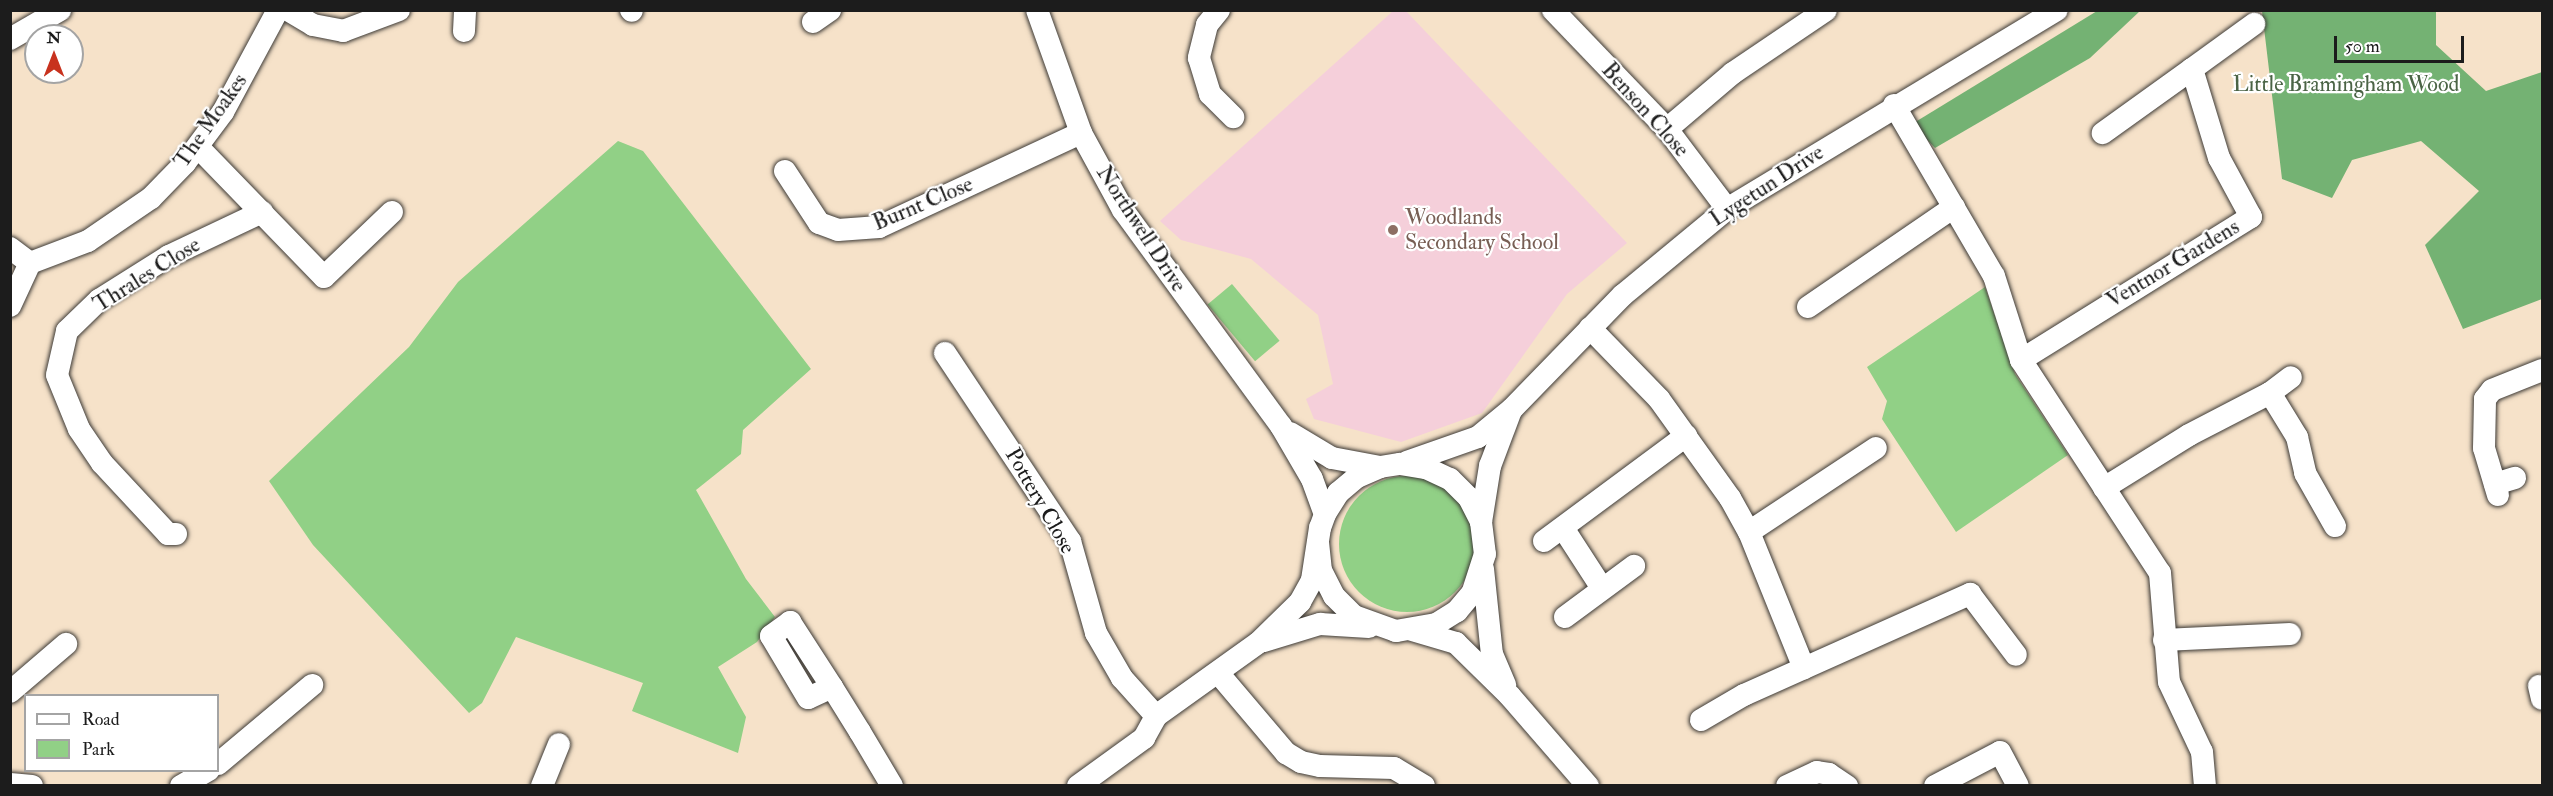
<!DOCTYPE html>
<html>
<head>
<meta charset="utf-8">
<style>
	body { margin:0 }
	#map { position:relative; width:2553px; height:796px; overflow:hidden; background:#f6e2c9; font-family:"IM FELL Double Pica",serif }
	div>[style] { position:absolute }
	.built>* { inset:0; background:#f5cfda }
	.green>* { inset:0; background:#91d086; transform-origin:0 0 }
	.round { border-radius:50% }
	.forest>* { inset:0; background:#74b273 }
	.roads { filter:drop-shadow(0 0 2px #3d3a36) drop-shadow(0 0 2px #3d3a36) }
	.minor>* { height:22px; margin:-11px; padding:0 11px; transform-origin:11px; border-radius:11px; background:#fff }
	.dots>* { width:16px; height:16px; translate:-50% -50%; box-sizing:border-box; border:3px solid #fff; border-radius:50% }
	span { translate:-50% -50%; white-space:nowrap; text-align:center; line-height:1.15; -webkit-text-stroke:4.5px #fff; paint-order:stroke }
	.park-label { font-size:22px; color:#4b6446 }
	.street-label { font-size:22px; color:#1c1c1c }
	.education-label { font-size:22px; color:#785e54 }
	.left { translate:0 -50%; text-align:left }
	.frame { position:absolute; inset:0; border:12px solid #1c1c1c; pointer-events:none }
	.legend { position:absolute; left:24px; top:694px; width:195px; height:78px; box-sizing:border-box; background:#fff; border:2px solid #a4a4a4; margin:0; padding:8px 10px; list-style:none; font-size:18px; color:#1c1c1c }
	.legend li { display:flex; align-items:center; gap:12px; height:30px }
	.legend b { width:30px; border:2px solid #a4a4a4 }
	.north { position:absolute; left:24px; top:24px; width:60px; height:60px; box-sizing:border-box; background:#fff; border:2px solid #a4a4a4; border-radius:50%; rotate:0deg; font-size:16px; font-weight:700; line-height:24px; text-align:center; color:#1c1c1c }
	.north::after { content:''; display:block; margin:auto; width:21px; height:27px; background:#c8321e; clip-path:polygon(50% 0,100% 100%,50% 72%,0 100%) }
	.scale { position:absolute; left:2334px; top:36px; width:130px; height:27px; box-sizing:border-box; border:3px solid #1c1c1c; border-top:0; padding-left:8px; font-size:18px; line-height:21px; white-space:nowrap; color:#1c1c1c; -webkit-text-stroke:4px #fff; paint-order:stroke }
</style>
</head>
<body>
<div id="map">
	<div class="built">
		<i style="clip-path:polygon(1405px 10px,1627px 243px,1567px 294px,1482px 413px,1401px 442px,1314px 419px,1306px 399px,1333px 384px,1318px 315px,1251px 259px,1181px 240px,1160px 221px,1393px 11px)"></i>
	</div>
	<div class="green">
		<i style="clip-path:polygon(618px 141px,643px 151px,811px 369px,743px 430px,741px 454px,696px 490px,746px 579px,775px 617px,757px 642px,718px 667px,746px 717px,738px 753px,632px 711px,643px 683px,516px 637px,482px 703px,469px 713px,313px 545px,269px 481px,409px 347px,458px 282px)"></i>
		<i style="left:1232px;top:284px;width:74px;height:32px;rotate:50deg"></i>
		<i style="clip-path:polygon(1985px 287px,2015px 374px,2068px 455px,1956px 532px,1882px 419px,1887px 401px,1867px 367px)"></i>
		<i class="round" style="left:1339px;top:476px;width:136px;height:136px"></i>
	</div>
	<div class="forest">
		<i style="clip-path:polygon(2097px 11px,2140px 11px,2090px 58px,1935px 148px,1912px 124px)"></i>
		<i style="clip-path:polygon(2262px 11px,2436px 11px,2436px 45px,2486px 91px,2542px 72px,2542px 299px,2463px 329px,2425px 245px,2479px 191px,2421px 141px,2352px 160px,2332px 198px,2282px 179px)"></i>
	</div>
	<div class="roads">
		<div class="minor">
			<i style="left:288px;top:10px;width:29px;rotate:31deg"></i>
			<i style="left:313px;top:25px;width:31px;rotate:11deg"></i>
			<i style="left:343px;top:31px;width:60px;rotate:-20.6deg"></i>
			<i style="left:631px;top:10px;width:1px;rotate:45deg"></i>
			<i style="left:1037px;top:10px;width:131px;rotate:70.3deg"></i>
			<i style="left:1081px;top:133px;width:88px;rotate:61.4deg"></i>
			<i style="left:1123px;top:210px;width:268px;rotate:53.8deg"></i>
			<i style="left:1281px;top:426px;width:61px;rotate:59.7deg"></i>
			<i style="left:1312px;top:479px;width:37px;rotate:70deg"></i>
			<i style="left:1219px;top:10px;width:19px;rotate:129deg"></i>
			<i style="left:1207px;top:25px;width:34px;rotate:104deg"></i>
			<i style="left:1199px;top:58px;width:38px;rotate:73deg"></i>
			<i style="left:1210px;top:94px;width:33px;rotate:45deg"></i>
			<i style="left:1553px;top:10px;width:165px;rotate:46.2deg"></i>
			<i style="left:1667px;top:129px;width:100px;rotate:53.1deg"></i>
			<i style="left:813px;top:22px;width:21px;rotate:-35deg"></i>
			<i style="left:464px;top:31px;width:21px;rotate:-87deg"></i>
			<i style="left:10px;top:39px;width:58px;rotate:-30.1deg"></i>
			<i style="left:2192px;top:69px;width:77px;rotate:-36deg"></i>
			<i style="left:1894px;top:105px;width:198px;rotate:59.7deg"></i>
			<i style="left:1994px;top:276px;width:88px;rotate:72.2deg"></i>
			<i style="left:2021px;top:360px;width:254px;rotate:56.9deg"></i>
			<i style="left:2160px;top:573px;width:109px;rotate:85.3deg"></i>
			<i style="left:2169px;top:682px;width:77px;rotate:64.8deg"></i>
			<i style="left:2202px;top:752px;width:34px;rotate:85deg"></i>
			<i style="left:1667px;top:129px;width:87px;rotate:-40.3deg"></i>
			<i style="left:1733px;top:73px;width:112px;rotate:-34.1deg"></i>
			<i style="left:198px;top:147px;width:181px;rotate:45.9deg"></i>
			<i style="left:324px;top:277px;width:94px;rotate:-43.7deg"></i>
			<i style="left:785px;top:171px;width:62px;rotate:56.8deg"></i>
			<i style="left:819px;top:223px;width:20px;rotate:20deg"></i>
			<i style="left:838px;top:230px;width:41px;rotate:-4.2deg"></i>
			<i style="left:879px;top:227px;width:223px;rotate:-25deg"></i>
			<i style="left:10px;top:248px;width:25px;rotate:37deg"></i>
			<i style="left:30px;top:263px;width:62px;rotate:-20.8deg"></i>
			<i style="left:88px;top:241px;width:76px;rotate:-34.3deg"></i>
			<i style="left:151px;top:198px;width:49px;rotate:-45.8deg"></i>
			<i style="left:185px;top:163px;width:64px;rotate:-53.3deg"></i>
			<i style="left:223px;top:112px;width:116px;rotate:-61.7deg"></i>
			<i style="left:10px;top:306px;width:47px;rotate:-65.1deg"></i>
			<i style="left:1808px;top:307px;width:177px;rotate:-34.4deg"></i>
			<i style="left:1590px;top:328px;width:99px;rotate:45.8deg"></i>
			<i style="left:1659px;top:399px;width:122px;rotate:54.4deg"></i>
			<i style="left:1730px;top:498px;width:39px;rotate:61deg"></i>
			<i style="left:1749px;top:532px;width:147px;rotate:68deg"></i>
			<i style="left:945px;top:353px;width:226px;rotate:56.4deg"></i>
			<i style="left:1070px;top:541px;width:96px;rotate:74.2deg"></i>
			<i style="left:1096px;top:633px;width:52px;rotate:60deg"></i>
			<i style="left:1122px;top:678px;width:51px;rotate:48.2deg"></i>
			<i style="left:2021px;top:360px;width:271px;rotate:-31.9deg"></i>
			<i style="left:2251px;top:217px;width:67px;rotate:-118.5deg"></i>
			<i style="left:2219px;top:158px;width:93px;rotate:-106.9deg"></i>
			<i style="left:2192px;top:69px;width:110px;rotate:144.3deg"></i>
			<i style="left:2270px;top:393px;width:26px;rotate:-37deg"></i>
			<i style="left:1290px;top:433px;width:49px;rotate:30.8deg"></i>
			<i style="left:1332px;top:458px;width:49px;rotate:10.6deg"></i>
			<i style="left:1407px;top:462px;width:75px;rotate:-19.4deg"></i>
			<i style="left:1478px;top:437px;width:44px;rotate:-39.5deg"></i>
			<i style="left:1512px;top:409px;width:159px;rotate:-45.8deg"></i>
			<i style="left:1623px;top:295px;width:135px;rotate:-39.6deg"></i>
			<i style="left:1727px;top:209px;width:385px;rotate:-31.1deg"></i>
			<i style="left:2495px;top:484px;width:21px;rotate:-17deg"></i>
			<i style="left:2104px;top:488px;width:100px;rotate:-31.9deg"></i>
			<i style="left:2189px;top:435px;width:91px;rotate:-27.4deg"></i>
			<i style="left:2270px;top:393px;width:52px;rotate:58.5deg"></i>
			<i style="left:2297px;top:437px;width:37px;rotate:77deg"></i>
			<i style="left:2305px;top:473px;width:61px;rotate:60.5deg"></i>
			<i style="left:2498px;top:495px;width:49px;rotate:-106.6deg"></i>
			<i style="left:2484px;top:448px;width:49px;rotate:-88.8deg"></i>
			<i style="left:2485px;top:399px;width:11px;rotate:-52deg"></i>
			<i style="left:2492px;top:390px;width:54px;rotate:-21.8deg"></i>
			<i style="left:1481px;top:522px;width:57px;rotate:-80.9deg"></i>
			<i style="left:1490px;top:466px;width:57px;rotate:-69.3deg"></i>
			<i style="left:1563px;top:528px;width:72px;rotate:57deg"></i>
			<i style="left:1749px;top:532px;width:152px;rotate:-33.5deg"></i>
			<i style="left:176px;top:534px;width:8px;rotate:180deg"></i>
			<i style="left:168px;top:534px;width:97px;rotate:-132.9deg"></i>
			<i style="left:102px;top:463px;width:41px;rotate:-124.1deg"></i>
			<i style="left:79px;top:429px;width:58px;rotate:-112.2deg"></i>
			<i style="left:57px;top:375px;width:45px;rotate:-77.2deg"></i>
			<i style="left:67px;top:331px;width:45px;rotate:-44.1deg"></i>
			<i style="left:99px;top:300px;width:83px;rotate:-32.2deg"></i>
			<i style="left:169px;top:256px;width:103px;rotate:-25.3deg"></i>
			<i style="left:1544px;top:541px;width:177px;rotate:-36.5deg"></i>
			<i style="left:1483px;top:569px;width:85px;rotate:84deg"></i>
			<i style="left:1492px;top:654px;width:34px;rotate:67deg"></i>
			<i style="left:1565px;top:617px;width:86px;rotate:-36.5deg"></i>
			<i style="left:1412px;top:630px;width:46px;rotate:16.5deg"></i>
			<i style="left:1456px;top:643px;width:76px;rotate:44.5deg"></i>
			<i style="left:1510px;top:696px;width:119px;rotate:49.1deg"></i>
			<i style="left:2164px;top:640px;width:126px;rotate:-2.7deg"></i>
			<i style="left:1264px;top:641px;width:59px;rotate:-16.9deg"></i>
			<i style="left:1320px;top:624px;width:49px;rotate:3.5deg"></i>
			<i style="left:1219px;top:674px;width:104px;rotate:49.7deg"></i>
			<i style="left:1286px;top:753px;width:17px;rotate:31deg"></i>
			<i style="left:1301px;top:762px;width:19px;rotate:12deg"></i>
			<i style="left:1320px;top:766px;width:74px;rotate:1.5deg"></i>
			<i style="left:1394px;top:768px;width:35px;rotate:31deg"></i>
			<i style="left:2539px;top:686px;width:13px;rotate:77deg"></i>
			<i style="left:832px;top:687px;width:26px;rotate:155deg"></i>
			<i style="left:808px;top:698px;width:72px;rotate:-120.8deg"></i>
			<i style="left:771px;top:636px;width:24px;rotate:-36deg"></i>
			<i style="left:790px;top:622px;width:77px;rotate:57.1deg"></i>
			<i style="left:832px;top:687px;width:53px;rotate:58.1deg"></i>
			<i style="left:860px;top:732px;width:63px;rotate:59.3deg"></i>
			<i style="left:10px;top:692px;width:74px;rotate:-40.6deg"></i>
			<i style="left:1701px;top:720px;width:50px;rotate:-30.2deg"></i>
			<i style="left:1744px;top:695px;width:248px;rotate:-24.1deg"></i>
			<i style="left:1970px;top:594px;width:76px;rotate:53deg"></i>
			<i style="left:218px;top:764px;width:123px;rotate:-40deg"></i>
			<i style="left:10px;top:784px;width:22px;rotate:5deg"></i>
			<i style="left:181px;top:786px;width:32px;rotate:-30deg"></i>
			<i style="left:542px;top:786px;width:45px;rotate:-68deg"></i>
			<i style="left:1078px;top:786px;width:82px;rotate:-36deg"></i>
			<i style="left:1144px;top:738px;width:25px;rotate:-61deg"></i>
			<i style="left:1156px;top:716px;width:125px;rotate:-35.6deg"></i>
			<i style="left:1258px;top:643px;width:59px;rotate:-44.3deg"></i>
			<i style="left:1300px;top:602px;width:25px;rotate:-61deg"></i>
			<i style="left:1312px;top:580px;width:53px;rotate:-81.3deg"></i>
			<i style="left:1320px;top:528px;width:15px;rotate:-70deg"></i>
			<i style="left:1325px;top:514px;width:25px;rotate:-58deg"></i>
			<i style="left:1338px;top:493px;width:25px;rotate:-40deg"></i>
			<i style="left:1357px;top:477px;width:25px;rotate:-23deg"></i>
			<i style="left:1380px;top:467px;width:20px;rotate:-9deg"></i>
			<i style="left:1400px;top:464px;width:26px;rotate:9deg"></i>
			<i style="left:1426px;top:468px;width:26px;rotate:25deg"></i>
			<i style="left:1450px;top:479px;width:27px;rotate:45deg"></i>
			<i style="left:1469px;top:498px;width:27px;rotate:63deg"></i>
			<i style="left:1481px;top:522px;width:32px;rotate:83deg"></i>
			<i style="left:1485px;top:554px;width:40px;rotate:108deg"></i>
			<i style="left:1473px;top:592px;width:25px;rotate:130deg"></i>
			<i style="left:1457px;top:611px;width:25px;rotate:148deg"></i>
			<i style="left:1436px;top:624px;width:41px;rotate:170.1deg"></i>
			<i style="left:1396px;top:631px;width:45px;rotate:-160.3deg"></i>
			<i style="left:1354px;top:616px;width:28px;rotate:-135deg"></i>
			<i style="left:1334px;top:596px;width:28px;rotate:-117deg"></i>
			<i style="left:1321px;top:571px;width:28px;rotate:-96deg"></i>
			<i style="left:1787px;top:786px;width:33px;rotate:-25deg"></i>
			<i style="left:1817px;top:772px;width:12px;rotate:9deg"></i>
			<i style="left:1829px;top:774px;width:22px;rotate:34deg"></i>
			<i style="left:1935px;top:786px;width:73px;rotate:-27.6deg"></i>
			<i style="left:2000px;top:752px;width:38px;rotate:62deg"></i>
		</div>
	</div>
	<div class="dots">
		<i style="left:1393px;top:230px;background:#8d6e63"></i>
	</div>
	<div class="park-label">
		<span style="left:2346px;top:85px">Little Bramingham Wood</span>
	</div>
	<div class="street-label">
		<span style="left:1645px;top:110px;rotate:48deg">Benson Close</span>
		<span style="left:211px;top:121px;rotate:-55deg">The Moakes</span>
		<span style="left:1767px;top:186px;rotate:-33deg">Lygetun Drive</span>
		<span style="left:923px;top:204px;rotate:-23deg">Burnt Close</span>
		<span style="left:1141px;top:229px;rotate:57deg">Northwell Drive</span>
		<span style="left:2173px;top:264px;rotate:-31deg">Ventnor Gardens</span>
		<span style="left:147px;top:275px;rotate:-32deg">Thrales Close</span>
		<span style="left:1040px;top:501px;rotate:60deg">Pottery Close</span>
	</div>
	<div class="education-label">
		<span class="left" style="left:1405px;top:230px">Woodlands<br>Secondary School</span>
	</div>
	<div class="frame"></div>
	<ul class="legend">
	<li><b style="height:8px;background:#fff"></b>Road</li>
	<li><b style="height:16px;background:#91d086"></b>Park</li>
	</ul>
	<div class="north">N</div>
	<div class="scale">50 m</div>
</div>
</body>
</html>
